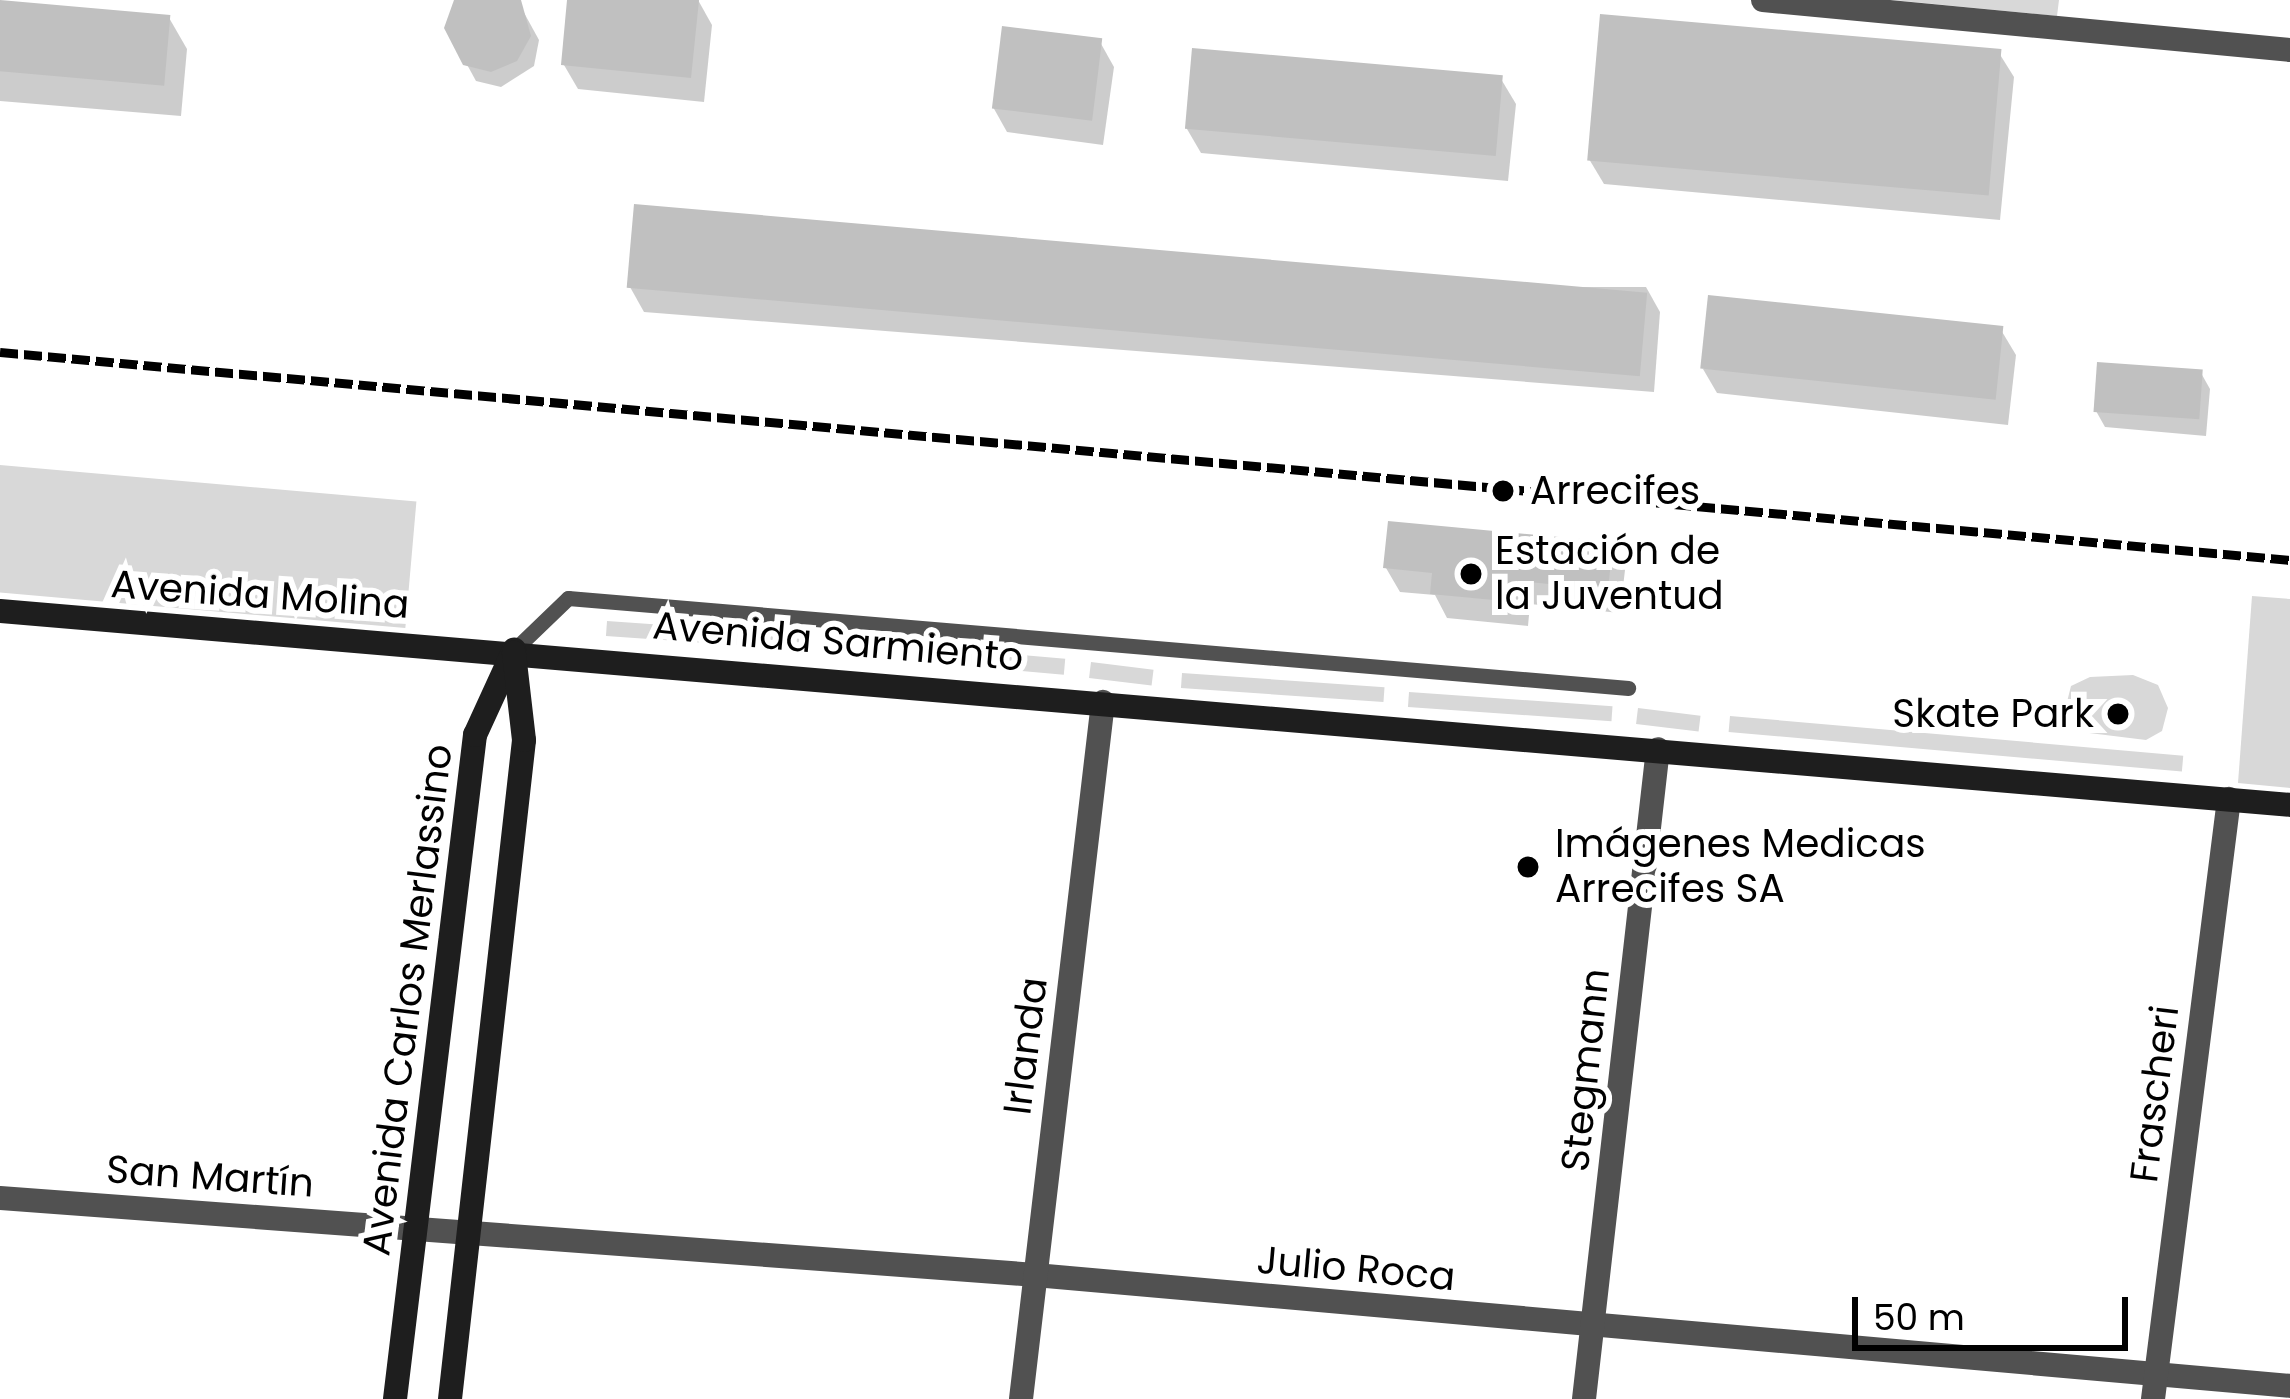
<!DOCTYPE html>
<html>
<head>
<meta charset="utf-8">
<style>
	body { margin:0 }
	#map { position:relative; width:2290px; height:1399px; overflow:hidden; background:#fff; font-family:Poppins,sans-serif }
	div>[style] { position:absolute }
	.green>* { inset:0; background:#d8d8d8; transform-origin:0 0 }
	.shadow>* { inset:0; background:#0003 }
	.building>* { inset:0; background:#c0c0c0; transform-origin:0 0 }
	.lane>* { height:15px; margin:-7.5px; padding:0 7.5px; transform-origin:7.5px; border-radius:7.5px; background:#515151 }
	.street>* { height:24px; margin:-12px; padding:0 12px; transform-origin:12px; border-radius:12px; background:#515151 }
	.secondary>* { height:24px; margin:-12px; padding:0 12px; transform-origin:12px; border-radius:12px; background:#1e1e1e }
	.rail>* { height:9px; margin-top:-4.5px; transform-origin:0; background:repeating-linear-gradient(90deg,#000 0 18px,transparent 0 24px) }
	.dots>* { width:33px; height:33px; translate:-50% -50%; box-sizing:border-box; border:6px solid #fff; border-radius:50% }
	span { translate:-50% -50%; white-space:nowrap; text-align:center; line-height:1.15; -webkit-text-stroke:12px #fff; paint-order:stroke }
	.poi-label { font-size:39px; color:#000 }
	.left { translate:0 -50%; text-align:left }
	.right { translate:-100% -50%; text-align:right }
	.street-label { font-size:39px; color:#000 }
	.scale { position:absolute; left:1852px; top:1297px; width:276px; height:54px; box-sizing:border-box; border:6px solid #000; border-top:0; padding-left:15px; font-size:36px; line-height:42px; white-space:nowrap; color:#000; -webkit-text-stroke:9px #fff; paint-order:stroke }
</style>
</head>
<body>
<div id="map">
	<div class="green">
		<i style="clip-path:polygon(1893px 0,2059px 0,2057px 16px)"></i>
		<i style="left:0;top:465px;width:418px;height:127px;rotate:5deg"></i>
		<i style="clip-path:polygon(2252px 596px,2290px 599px,2290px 788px,2238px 783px)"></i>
		<i style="left:607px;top:621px;width:204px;height:15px;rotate:4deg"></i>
		<i style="left:863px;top:641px;width:203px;height:16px;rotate:5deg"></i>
		<i style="left:1091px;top:662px;width:63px;height:16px;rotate:7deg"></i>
		<i style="left:1182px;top:673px;width:203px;height:15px;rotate:4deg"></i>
		<i style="clip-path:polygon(2133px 675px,2158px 685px,2168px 708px,2162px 731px,2146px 740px,2081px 732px,2066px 706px,2071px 686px,2090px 677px)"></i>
		<i style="left:1409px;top:692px;width:204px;height:15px;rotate:4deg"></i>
		<i style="left:1638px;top:708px;width:63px;height:16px;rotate:7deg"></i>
		<i style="left:1730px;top:716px;width:455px;height:16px;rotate:5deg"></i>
	</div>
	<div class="shadow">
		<i style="clip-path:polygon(462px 0,517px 0,539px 40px,534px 66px,501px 87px,476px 81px,447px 28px)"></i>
		<i style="clip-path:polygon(570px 0,698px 0,712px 25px,704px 102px,578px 89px,564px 65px)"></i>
		<i style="clip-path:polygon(0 2px,168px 16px,187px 49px,181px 116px,0 101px)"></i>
		<i style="clip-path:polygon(1100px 42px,1114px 67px,1103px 145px,1007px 132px,993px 107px)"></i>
		<i style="clip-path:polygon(1999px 53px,2014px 77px,2000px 220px,1604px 184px,1589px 159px)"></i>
		<i style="clip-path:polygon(1501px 79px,1516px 104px,1508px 181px,1201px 153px,1187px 129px)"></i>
		<i style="clip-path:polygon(630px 287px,1646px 287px,1660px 312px,1654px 392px,644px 312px)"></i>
		<i style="clip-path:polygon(2001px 330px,2016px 355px,2008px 425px,1717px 393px,1703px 369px)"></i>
		<i style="clip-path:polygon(2201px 373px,2210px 389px,2206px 436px,2105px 427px,2096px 411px)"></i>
		<i style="clip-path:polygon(1611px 545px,1625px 570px,1620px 613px,1530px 604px,1528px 626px,1447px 618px,1435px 595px,1400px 592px,1386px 568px)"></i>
	</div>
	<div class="building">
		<i style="left:0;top:0;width:171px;height:71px;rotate:5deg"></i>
		<i style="clip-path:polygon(454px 0,521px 0,531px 36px,517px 61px,491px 72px,463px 65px,444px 28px)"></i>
		<i style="clip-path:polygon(567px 0,699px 0,691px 78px,561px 65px)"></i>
		<i style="left:1600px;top:14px;width:403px;height:147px;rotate:5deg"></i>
		<i style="left:1002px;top:26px;width:101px;height:83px;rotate:7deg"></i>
		<i style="left:1192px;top:48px;width:312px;height:81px;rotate:5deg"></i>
		<i style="left:634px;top:204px;width:1017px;height:84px;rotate:5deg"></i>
		<i style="left:1708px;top:295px;width:297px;height:74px;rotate:6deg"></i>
		<i style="left:2097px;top:362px;width:106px;height:50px;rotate:4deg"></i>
		<i style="clip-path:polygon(1388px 521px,1613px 542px,1608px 590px,1518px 581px,1515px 602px,1430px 594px,1432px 573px,1383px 568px)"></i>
	</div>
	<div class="lane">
		<i style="left:514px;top:650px;width:75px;rotate:-43.9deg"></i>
		<i style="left:568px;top:598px;width:1064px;rotate:4.85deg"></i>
	</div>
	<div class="street">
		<i style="left:1763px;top:0;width:529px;rotate:5.42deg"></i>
		<i style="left:0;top:1198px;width:1038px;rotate:4.25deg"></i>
		<i style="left:1035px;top:1275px;width:1260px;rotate:5.05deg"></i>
		<i style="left:1021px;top:1399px;width:702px;rotate:-83.29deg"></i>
		<i style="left:1584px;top:1399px;width:654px;rotate:-83.51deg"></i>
		<i style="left:2153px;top:1399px;width:605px;rotate:-82.78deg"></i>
	</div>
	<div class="secondary">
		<i style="left:0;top:611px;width:2298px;rotate:4.84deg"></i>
		<i style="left:395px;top:1399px;width:669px;rotate:-83.13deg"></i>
		<i style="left:475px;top:735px;width:94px;rotate:-65.4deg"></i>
		<i style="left:450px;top:1399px;width:663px;rotate:-83.59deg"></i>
		<i style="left:524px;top:740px;width:88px;rotate:-96.6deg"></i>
	</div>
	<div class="rail">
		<i style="left:0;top:352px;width:2299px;rotate:5.19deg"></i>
	</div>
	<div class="dots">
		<i style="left:1503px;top:491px;background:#000"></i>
		<i style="left:1471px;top:574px;background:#000"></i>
		<i style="left:2118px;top:714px;background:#000"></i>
		<i style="left:1528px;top:867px;background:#000"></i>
	</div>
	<div class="poi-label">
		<span class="left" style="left:1530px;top:491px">Arrecifes</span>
		<span class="left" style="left:1495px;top:574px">Estación de<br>la Juventud</span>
		<span class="right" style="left:2094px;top:714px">Skate Park</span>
		<span class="left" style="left:1555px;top:867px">Imágenes Medicas<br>Arrecifes SA</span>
	</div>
	<div class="street-label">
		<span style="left:260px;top:595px;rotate:4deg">Avenida Molina</span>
		<span style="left:838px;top:642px;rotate:5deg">Avenida Sarmiento</span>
		<span style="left:408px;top:1000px;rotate:-83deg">Avenida Carlos Merlassino</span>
		<span style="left:1026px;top:1046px;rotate:-83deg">Irlanda</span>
		<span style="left:1586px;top:1070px;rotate:-84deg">Stegmann</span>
		<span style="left:2155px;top:1094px;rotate:-83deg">Frascheri</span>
		<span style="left:210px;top:1177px;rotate:4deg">San Martín</span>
		<span style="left:1356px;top:1269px;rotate:5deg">Julio Roca</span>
	</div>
	<div class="scale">50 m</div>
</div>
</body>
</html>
